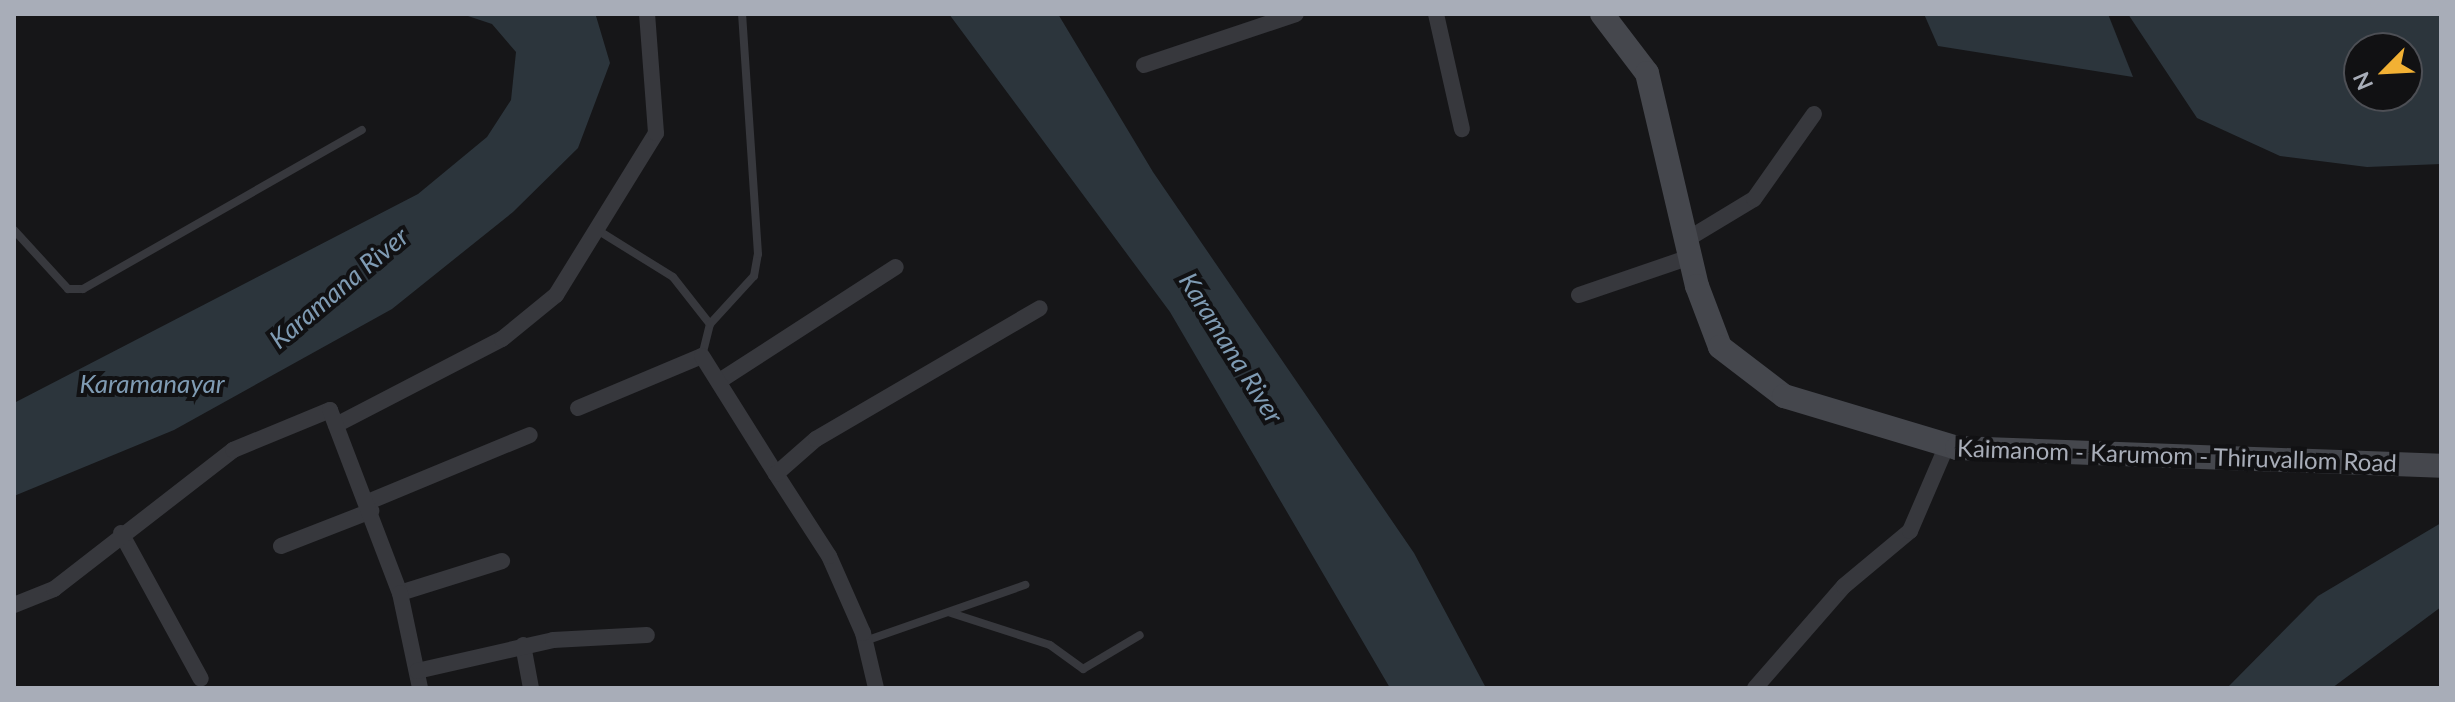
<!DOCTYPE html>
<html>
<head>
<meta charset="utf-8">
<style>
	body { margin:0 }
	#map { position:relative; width:2455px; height:702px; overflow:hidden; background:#161618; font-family:Lato,sans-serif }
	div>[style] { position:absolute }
	.water>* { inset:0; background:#2c353c }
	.service>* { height:8px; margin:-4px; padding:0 4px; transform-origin:4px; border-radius:4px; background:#37383d }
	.minor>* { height:16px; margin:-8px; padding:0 8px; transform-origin:8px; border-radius:8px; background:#37383d }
	.secondary>* { height:24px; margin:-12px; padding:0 12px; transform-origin:12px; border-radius:12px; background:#45474d }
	span { translate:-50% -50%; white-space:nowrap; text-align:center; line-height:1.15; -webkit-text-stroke:8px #111113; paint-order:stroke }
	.street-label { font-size:24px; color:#a8adb8 }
	.water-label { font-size:26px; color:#7f9bb3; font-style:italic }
	.frame { position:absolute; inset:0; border:16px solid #a8adb8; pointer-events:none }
	.north { position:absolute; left:2343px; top:32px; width:80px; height:80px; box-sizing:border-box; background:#111113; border:2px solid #4d4f55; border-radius:50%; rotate:246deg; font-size:22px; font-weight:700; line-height:32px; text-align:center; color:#a8adb8 }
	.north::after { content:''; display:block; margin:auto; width:28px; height:36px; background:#f2b134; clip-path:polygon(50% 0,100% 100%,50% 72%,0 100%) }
</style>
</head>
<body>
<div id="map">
	<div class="water">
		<i style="clip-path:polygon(462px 14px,596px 16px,610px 63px,578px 148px,513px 212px,392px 309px,174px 430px,14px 496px,14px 403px,418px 194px,487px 137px,511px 100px,516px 52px,492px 24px)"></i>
		<i style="clip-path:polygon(949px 14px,1058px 14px,1153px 172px,1414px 553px,1486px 688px,1390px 688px,1170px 312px)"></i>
		<i style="clip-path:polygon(1924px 14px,2108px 14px,2133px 77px,1938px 46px)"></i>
		<i style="clip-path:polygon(evenodd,2128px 14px,2441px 14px,2441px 164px,2367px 167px,2280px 156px,2197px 118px,2128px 14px,2359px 48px,2407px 48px,2407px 96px,2359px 96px,2359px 48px)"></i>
		<i style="clip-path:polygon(2441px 523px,2441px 607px,2332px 688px,2227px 688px,2318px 596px)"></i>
	</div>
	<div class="service">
		<i style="left:14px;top:230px;width:80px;rotate:47.5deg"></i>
		<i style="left:68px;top:289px;width:15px"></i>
		<i style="left:83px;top:289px;width:321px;rotate:-29.7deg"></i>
		<i style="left:599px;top:231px;width:87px;rotate:31.9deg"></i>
		<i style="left:673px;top:277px;width:60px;rotate:51.8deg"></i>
		<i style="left:702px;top:356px;width:33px;rotate:-76deg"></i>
		<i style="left:710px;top:324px;width:65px;rotate:-47.5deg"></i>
		<i style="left:754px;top:276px;width:22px;rotate:-80deg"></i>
		<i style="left:758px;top:254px;width:241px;rotate:-93.8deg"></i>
		<i style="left:951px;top:613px;width:104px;rotate:17.9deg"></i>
		<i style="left:1050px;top:645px;width:41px;rotate:36deg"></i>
		<i style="left:1083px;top:669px;width:66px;rotate:-30.8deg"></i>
		<i style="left:865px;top:641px;width:170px;rotate:-19.3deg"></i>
	</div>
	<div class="minor">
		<i style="left:1436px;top:14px;width:118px;rotate:77.3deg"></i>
		<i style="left:1144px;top:65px;width:160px;rotate:-18.5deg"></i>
		<i style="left:1686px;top:240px;width:79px;rotate:-31.1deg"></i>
		<i style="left:1754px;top:199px;width:104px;rotate:-54.8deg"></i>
		<i style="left:1579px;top:295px;width:117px;rotate:-18.9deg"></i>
		<i style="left:721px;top:380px;width:208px;rotate:-32.9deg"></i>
		<i style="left:578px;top:408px;width:134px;rotate:-22.8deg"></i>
		<i style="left:702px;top:356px;width:139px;rotate:57.9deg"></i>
		<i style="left:336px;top:425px;width:187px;rotate:-27.4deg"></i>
		<i style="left:502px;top:339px;width:70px;rotate:-39.2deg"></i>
		<i style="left:556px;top:295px;width:190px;rotate:-58.3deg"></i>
		<i style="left:656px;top:133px;width:119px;rotate:-94.3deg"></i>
		<i style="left:368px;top:502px;width:175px;rotate:-22.5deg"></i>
		<i style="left:121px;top:533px;width:166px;rotate:61.3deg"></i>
		<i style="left:281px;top:546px;width:97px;rotate:-21.3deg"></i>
		<i style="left:400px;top:593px;width:107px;rotate:-17.4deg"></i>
		<i style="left:14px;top:605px;width:43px;rotate:-21.8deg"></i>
		<i style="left:54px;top:589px;width:227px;rotate:-37.8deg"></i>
		<i style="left:233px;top:450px;width:105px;rotate:-22.4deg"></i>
		<i style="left:330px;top:410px;width:196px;rotate:69.1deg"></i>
		<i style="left:400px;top:593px;width:97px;rotate:78.1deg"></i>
		<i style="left:523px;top:645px;width:44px;rotate:79.5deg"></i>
		<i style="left:417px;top:671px;width:139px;rotate:-12.8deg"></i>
		<i style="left:553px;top:640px;width:94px;rotate:-3deg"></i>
		<i style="left:876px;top:688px;width:57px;rotate:-103.3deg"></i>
		<i style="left:863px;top:633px;width:84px;rotate:-113.8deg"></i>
		<i style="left:829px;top:556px;width:98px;rotate:-122.9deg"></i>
		<i style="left:776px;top:474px;width:53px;rotate:-41.2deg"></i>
		<i style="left:816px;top:439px;width:259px;rotate:-30.3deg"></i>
		<i style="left:1755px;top:688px;width:135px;rotate:-48.9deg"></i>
		<i style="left:1844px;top:586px;width:86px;rotate:-39.8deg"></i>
		<i style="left:1910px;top:531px;width:94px;rotate:-66.7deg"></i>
	</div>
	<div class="secondary">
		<i style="left:1602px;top:14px;width:74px;rotate:52.7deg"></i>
		<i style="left:1647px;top:73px;width:219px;rotate:76.8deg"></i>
		<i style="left:1697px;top:286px;width:65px;rotate:69.3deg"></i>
		<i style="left:1720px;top:347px;width:81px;rotate:37.4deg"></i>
		<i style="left:1784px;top:396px;width:181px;rotate:16.7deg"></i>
		<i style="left:1957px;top:448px;width:484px;rotate:2.1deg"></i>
	</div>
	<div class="street-label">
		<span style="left:2177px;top:455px;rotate:2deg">Kaimanom - Karumom - Thiruvallom Road</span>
	</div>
	<div class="water-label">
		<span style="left:339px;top:288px;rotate:-40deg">Karamana River</span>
		<span style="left:1231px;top:348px;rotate:58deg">Karamana River</span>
		<span style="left:152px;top:384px">Karamanayar</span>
	</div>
	<div class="frame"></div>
	<div class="north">N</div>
</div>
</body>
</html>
